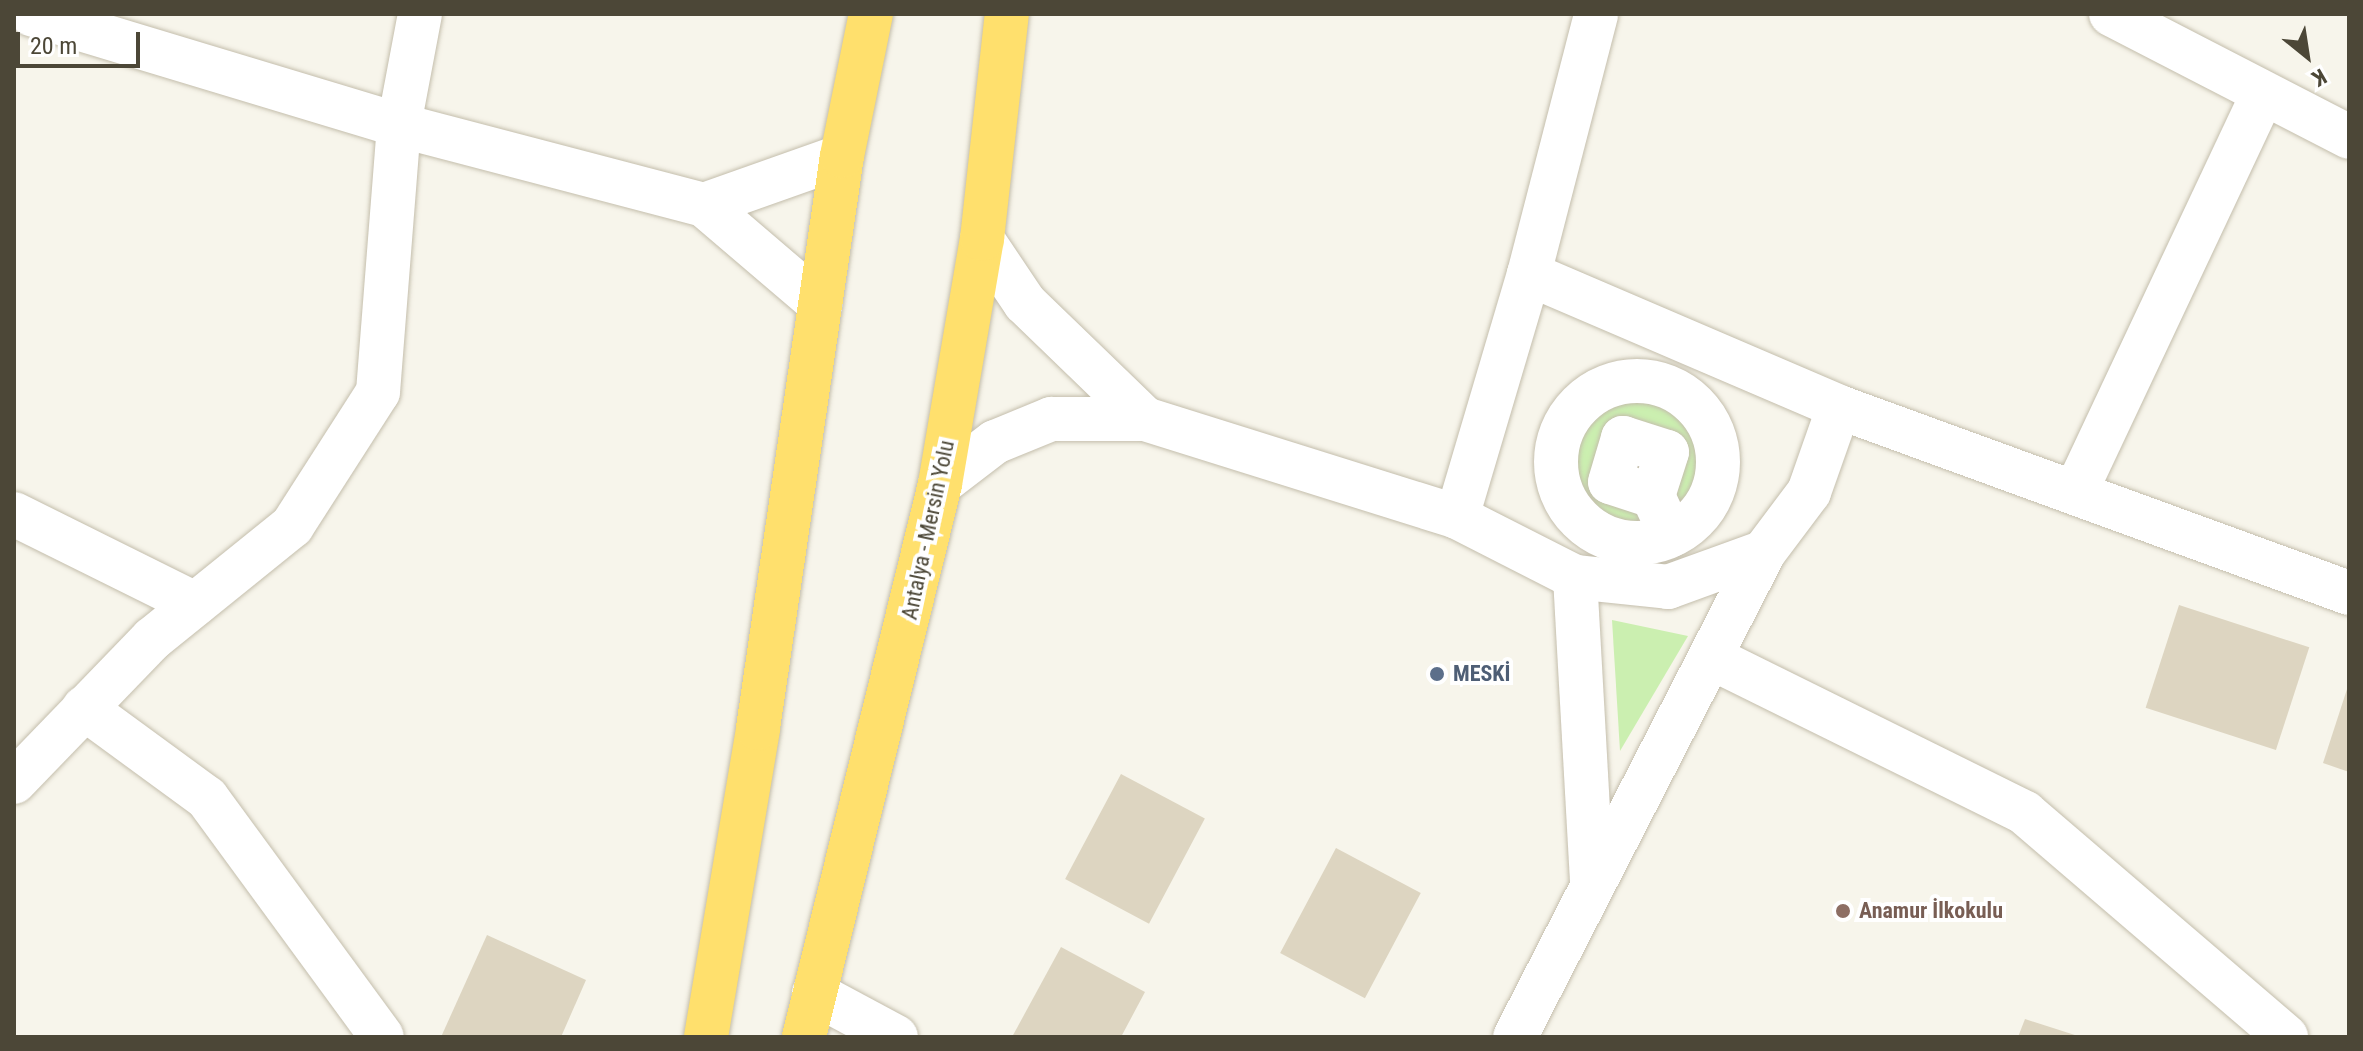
<!DOCTYPE html>
<html>
<head>
<meta charset="utf-8">
<style>
	body { margin:0 }
	#map { position:relative; width:2363px; height:1051px; overflow:hidden; background:#f7f5eb; font-family:"Roboto Condensed",sans-serif }
	div>[style] { position:absolute }
	.green>* { inset:0; background:#cbefb0 }
	.round { border-radius:50% }
	.building>* { inset:0; background:#ddd5c1; transform-origin:0 0 }
	.roads { filter:drop-shadow(0 0 2px #c4beac) drop-shadow(0 0 2px #c4beac) }
	.minor>* { height:44px; margin:-22px; padding:0 22px; transform-origin:22px; border-radius:22px; background:#fff }
	.minor>.ring { margin:-22px; padding:0; box-sizing:content-box; background:none; border:44px solid #fff; border-radius:50% }
	.highway>* { height:44px; margin:-22px; padding:0 22px; transform-origin:22px; border-radius:22px; background:#ffe06d }
	.dots>* { width:22px; height:22px; translate:-50% -50%; box-sizing:border-box; border:4px solid #fff; border-radius:50% }
	span { translate:-50% -50%; white-space:nowrap; text-align:center; line-height:1.15; -webkit-text-stroke:8px #fff; paint-order:stroke }
	.street-label { font-size:22px; color:#4c4737 }
	.service-label { font-size:22px; color:#4e5e75; font-weight:700 }
	.left { translate:0 -50%; text-align:left }
	.education-label { font-size:22px; color:#785e54; font-weight:700 }
	.frame { position:absolute; inset:0; border:16px solid #4c4737; pointer-events:none }
	.north { position:absolute; left:2267px; top:16px; width:80px; height:80px; -webkit-text-stroke:6px #fff; paint-order:stroke; rotate:150deg; font-size:22px; font-weight:700; line-height:32px; text-align:center; color:#4c4737 }
	.north::after { content:''; display:block; margin:auto; width:28px; height:36px; background:#4c4737; clip-path:polygon(50% 0,100% 100%,50% 72%,0 100%) }
	.scale { position:absolute; left:16px; top:32px; width:124px; height:36px; box-sizing:border-box; border:4px solid #4c4737; border-top:0; padding-left:10px; font-size:24px; line-height:28px; white-space:nowrap; color:#4c4737; -webkit-text-stroke:6px #fff; paint-order:stroke }
</style>
</head>
<body>
<div id="map">
	<div class="green">
		<i class="round" style="left:1569px;top:393px;width:138px;height:138px"></i>
		<i style="clip-path:polygon(1612px 620px,1688px 636px,1620px 751px)"></i>
	</div>
	<div class="building">
		<i style="left:2179px;top:605px;width:137px;height:108px;rotate:18deg"></i>
		<i style="clip-path:polygon(2349px 683px,2349px 772px,2323px 763px)"></i>
		<i style="left:1121px;top:774px;width:95px;height:119px;rotate:28deg"></i>
		<i style="left:1336px;top:848px;width:96px;height:119px;rotate:28deg"></i>
		<i style="clip-path:polygon(487px 935px,586px 980px,561px 1037px,441px 1037px)"></i>
		<i style="clip-path:polygon(1061px 947px,1145px 992px,1121px 1037px,1012px 1037px)"></i>
		<i style="clip-path:polygon(2025px 1019px,2078px 1036px,2077px 1037px,2018px 1037px)"></i>
	</div>
	<div class="roads">
		<div class="minor">
			<i style="left:31px;top:14px;width:384px;rotate:16.8deg"></i>
			<i style="left:399px;top:125px;width:315px;rotate:14.7deg"></i>
			<i style="left:704px;top:205px;width:153px;rotate:40.5deg"></i>
			<i style="left:2111px;top:14px;width:268px;rotate:27.3deg"></i>
			<i style="left:704px;top:205px;width:146px;rotate:-19.5deg"></i>
			<i style="left:982px;top:239px;width:77px;rotate:56.1deg"></i>
			<i style="left:1025px;top:303px;width:167px;rotate:44deg"></i>
			<i style="left:1529px;top:274px;width:337px;rotate:23.2deg"></i>
			<i style="left:1839px;top:407px;width:543px;rotate:20.04deg"></i>
			<i class="ring" style="left:1556px;top:381px;width:118px;height:118px"></i>
			<i style="left:940px;top:484px;width:69px;rotate:-37.4deg"></i>
			<i style="left:995px;top:442px;width:61px;rotate:-22.3deg"></i>
			<i style="left:1051px;top:419px;width:94px"></i>
			<i style="left:1145px;top:419px;width:327px;rotate:17.4deg"></i>
			<i style="left:1457px;top:517px;width:132px;rotate:27deg"></i>
			<i style="left:1575px;top:577px;width:94px;rotate:6.1deg"></i>
			<i style="left:1668px;top:587px;width:102px;rotate:-20deg"></i>
			<i style="left:1764px;top:552px;width:75px;rotate:-53.1deg"></i>
			<i style="left:1809px;top:492px;width:90px;rotate:-70.6deg"></i>
			<i style="left:2076px;top:491px;width:438px;rotate:-64.8deg"></i>
			<i style="left:1653px;top:496px;width:45px;rotate:-162deg"></i>
			<i style="left:1610px;top:482px;width:46px;rotate:-73.5deg"></i>
			<i style="left:1623px;top:438px;width:46px;rotate:17.7deg"></i>
			<i style="left:1667px;top:452px;width:46px;rotate:107.7deg"></i>
			<i style="left:1653px;top:496px;width:43px;rotate:65.2deg"></i>
			<i style="left:14px;top:514px;width:202px;rotate:26.4deg"></i>
			<i style="left:1457px;top:517px;width:253px;rotate:-73.5deg"></i>
			<i style="left:1529px;top:274px;width:268px;rotate:-75.5deg"></i>
			<i style="left:1575px;top:577px;width:303px;rotate:86.8deg"></i>
			<i style="left:1712px;top:658px;width:349px;rotate:26.3deg"></i>
			<i style="left:2025px;top:813px;width:344px;rotate:40.6deg"></i>
			<i style="left:84px;top:708px;width:152px;rotate:36.2deg"></i>
			<i style="left:207px;top:798px;width:296px;rotate:53.8deg"></i>
			<i style="left:14px;top:782px;width:199px;rotate:-46deg"></i>
			<i style="left:152px;top:639px;width:180px;rotate:-38.9deg"></i>
			<i style="left:292px;top:526px;width:159px;rotate:-57.3deg"></i>
			<i style="left:378px;top:392px;width:268px;rotate:-85.5deg"></i>
			<i style="left:399px;top:125px;width:113px;rotate:-79.3deg"></i>
			<i style="left:814px;top:993px;width:93px;rotate:28.2deg"></i>
			<i style="left:1515px;top:1037px;width:545px;rotate:-62.82deg"></i>
		</div>
		<div class="highway">
			<i style="left:706px;top:1037px;width:313px;rotate:-80.4deg"></i>
			<i style="left:758px;top:728px;width:578px;rotate:-81.65deg"></i>
			<i style="left:842px;top:156px;width:145px;rotate:-78.5deg"></i>
			<i style="left:804px;top:1037px;width:569px;rotate:-76.18deg"></i>
			<i style="left:940px;top:484px;width:249px;rotate:-80.3deg"></i>
			<i style="left:982px;top:239px;width:226px;rotate:-83.7deg"></i>
		</div>
	</div>
	<div class="dots">
		<i style="left:1437px;top:674px;background:#5c6f8a"></i>
		<i style="left:1843px;top:911px;background:#8d6e63"></i>
	</div>
	<div class="street-label">
		<span style="left:928px;top:530px;rotate:-78deg">Antalya - Mersin Yolu</span>
	</div>
	<div class="service-label">
		<span class="left" style="left:1453px;top:674px">MESKİ</span>
	</div>
	<div class="education-label">
		<span class="left" style="left:1859px;top:911px">Anamur İlkokulu</span>
	</div>
	<div class="frame"></div>
	<div class="north">K</div>
	<div class="scale">20 m</div>
</div>
</body>
</html>
